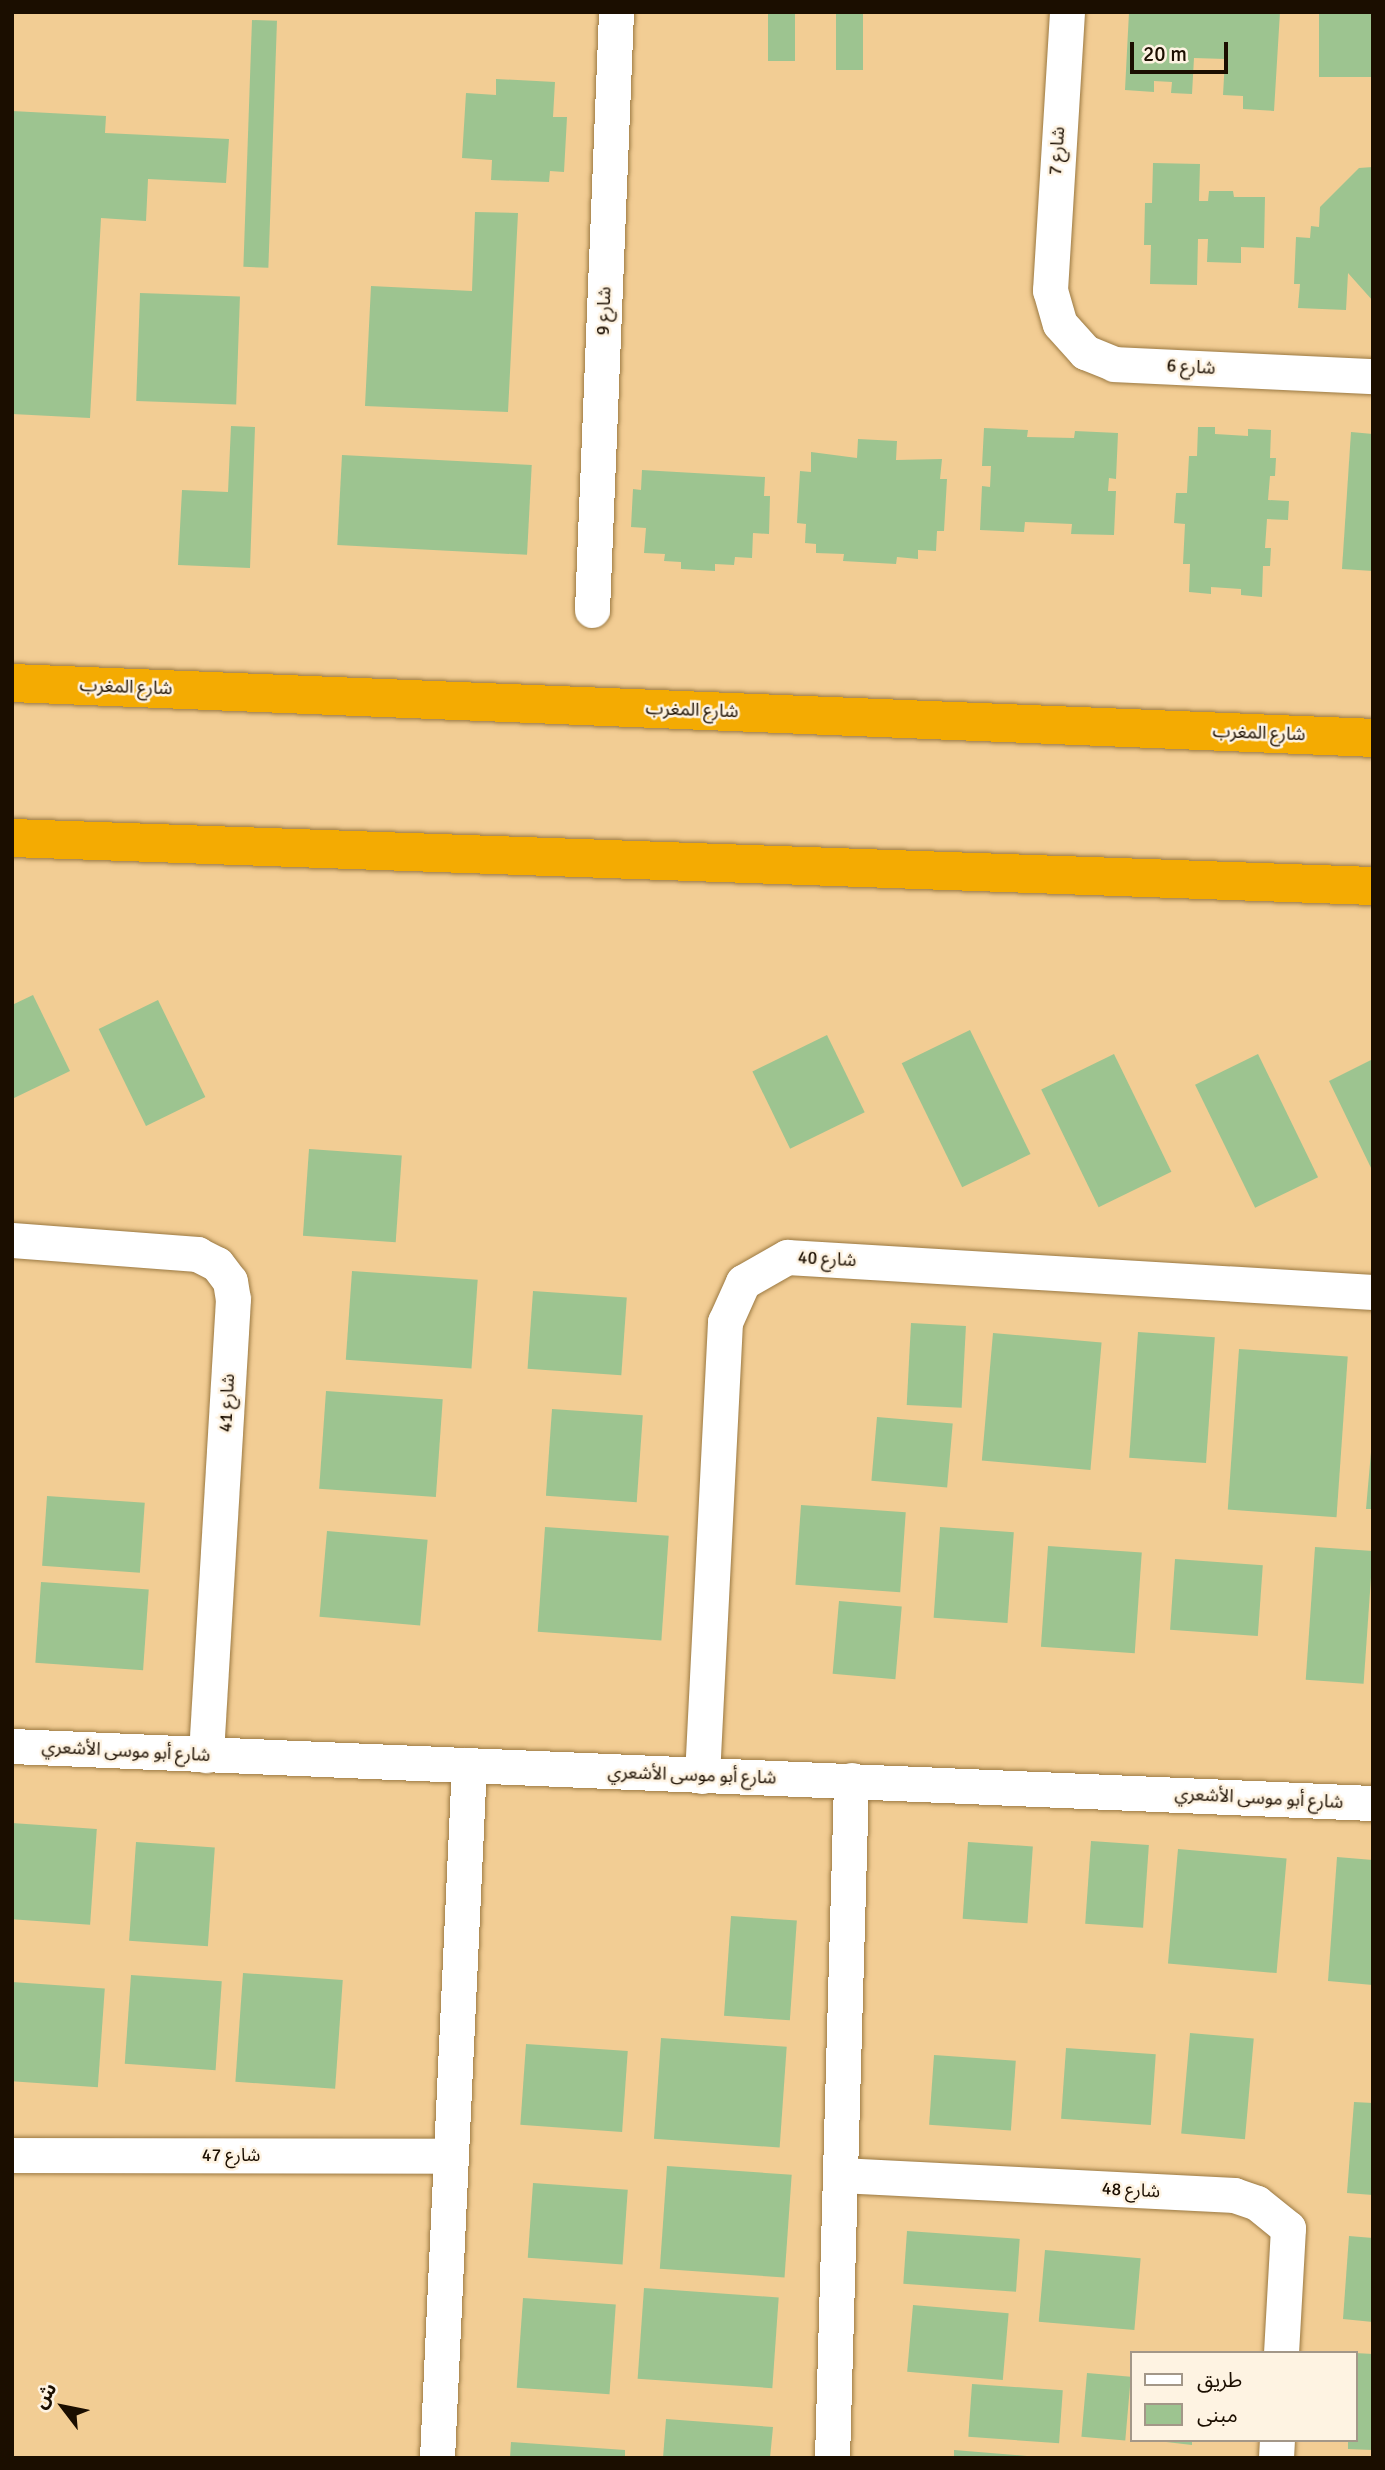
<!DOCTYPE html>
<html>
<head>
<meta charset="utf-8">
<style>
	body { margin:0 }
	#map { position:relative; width:1385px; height:2470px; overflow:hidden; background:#f2cd94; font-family:Signika,"Noto Sans Arabic",sans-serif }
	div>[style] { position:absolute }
	.building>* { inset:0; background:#9dc490; transform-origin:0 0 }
	.roads { filter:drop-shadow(0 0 2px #9b7942) drop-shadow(0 0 2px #9b7942) }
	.minor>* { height:35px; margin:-17.5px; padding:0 17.5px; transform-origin:17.5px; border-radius:17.5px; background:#fff }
	.motorway>* { height:38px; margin:-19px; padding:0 19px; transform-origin:19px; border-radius:19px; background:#f4ab02 }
	span { translate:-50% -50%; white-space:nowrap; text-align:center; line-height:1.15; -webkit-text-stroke:5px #fef3e2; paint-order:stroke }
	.street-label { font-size:18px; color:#1b0e00 }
	.frame { position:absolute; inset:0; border:14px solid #1b0e00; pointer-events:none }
	.legend { position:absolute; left:1130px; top:2351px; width:228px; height:91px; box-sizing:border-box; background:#fef3e2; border:2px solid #a39788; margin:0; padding:9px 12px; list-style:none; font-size:21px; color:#1b0e00 }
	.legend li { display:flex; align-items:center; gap:14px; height:35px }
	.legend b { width:35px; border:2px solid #a39788 }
	.north { position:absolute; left:28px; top:2372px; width:70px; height:70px; -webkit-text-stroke:5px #fef3e2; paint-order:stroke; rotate:302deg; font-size:19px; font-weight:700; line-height:28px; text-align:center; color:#1b0e00 }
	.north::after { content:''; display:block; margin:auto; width:24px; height:32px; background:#1b0e00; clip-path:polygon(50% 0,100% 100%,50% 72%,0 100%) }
	.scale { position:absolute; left:1130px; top:42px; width:98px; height:32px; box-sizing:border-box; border:4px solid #1b0e00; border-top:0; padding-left:9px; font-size:21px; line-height:24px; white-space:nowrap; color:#1b0e00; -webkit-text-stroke:5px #fef3e2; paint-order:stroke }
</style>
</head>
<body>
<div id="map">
	<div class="building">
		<i style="left:768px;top:12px;width:27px;height:49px"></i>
		<i style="left:836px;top:12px;width:27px;height:58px"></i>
		<i style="clip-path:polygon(1129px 12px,1280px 12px,1274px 111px,1243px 109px,1243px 96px,1223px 95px,1225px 59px,1194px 58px,1192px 94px,1171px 93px,1172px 82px,1154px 81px,1154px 92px,1125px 90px)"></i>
		<i style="left:1319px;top:12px;width:54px;height:65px"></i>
		<i style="left:252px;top:20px;width:25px;height:247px;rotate:2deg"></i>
		<i style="clip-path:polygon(496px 79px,555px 82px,553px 117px,567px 117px,564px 172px,550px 171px,549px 182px,491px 180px,492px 160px,462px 158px,466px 93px,496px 95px)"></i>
		<i style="clip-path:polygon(12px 111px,106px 116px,105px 133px,229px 139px,226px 183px,148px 179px,146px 221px,101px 218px,90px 418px,12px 414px)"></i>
		<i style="clip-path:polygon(1153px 163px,1200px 164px,1199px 201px,1208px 201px,1209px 191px,1233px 191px,1234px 197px,1265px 197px,1264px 248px,1241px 247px,1241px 263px,1207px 262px,1208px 239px,1198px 239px,1197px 285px,1150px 284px,1151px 245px,1144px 245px,1145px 203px,1152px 203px)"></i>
		<i style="clip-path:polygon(1373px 167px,1373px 301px,1348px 273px,1346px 310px,1298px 308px,1300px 284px,1294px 284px,1296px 237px,1310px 238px,1311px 226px,1319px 227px,1320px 207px,1359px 168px)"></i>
		<i style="clip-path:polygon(475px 212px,518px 213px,508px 412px,365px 406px,371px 286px,472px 291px)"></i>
		<i style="left:140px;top:293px;width:100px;height:108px;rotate:2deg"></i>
		<i style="clip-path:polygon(231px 426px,255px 427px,250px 568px,178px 565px,182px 490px,228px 492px)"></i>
		<i style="clip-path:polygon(1198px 427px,1215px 427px,1215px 434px,1248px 436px,1248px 429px,1271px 430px,1270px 458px,1276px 458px,1275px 476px,1270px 476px,1268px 500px,1289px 501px,1288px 520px,1267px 519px,1265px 548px,1271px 548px,1270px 566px,1263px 566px,1262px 597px,1241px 595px,1241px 589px,1211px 587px,1211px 594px,1189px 592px,1190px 564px,1183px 564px,1185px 524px,1174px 523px,1176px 493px,1187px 493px,1189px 456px,1197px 456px)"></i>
		<i style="clip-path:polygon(984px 428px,1028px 430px,1027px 437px,1074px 438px,1075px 431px,1118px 433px,1116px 479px,1109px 478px,1108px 491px,1116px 491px,1114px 535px,1071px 534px,1072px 524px,1025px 522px,1024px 532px,980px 530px,982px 486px,990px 487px,991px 466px,982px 466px)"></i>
		<i style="clip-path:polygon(1351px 432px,1373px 434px,1373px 571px,1342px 569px)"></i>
		<i style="clip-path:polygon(858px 439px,897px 441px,896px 460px,942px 459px,940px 479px,947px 479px,944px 531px,937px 531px,936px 551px,918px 550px,918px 559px,897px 557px,896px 564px,843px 561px,844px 554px,816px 553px,816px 544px,805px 543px,806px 524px,797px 523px,800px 471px,811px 472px,811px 452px,857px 458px)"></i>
		<i style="left:342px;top:455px;width:190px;height:90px;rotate:3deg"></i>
		<i style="clip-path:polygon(642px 470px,765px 477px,764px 496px,770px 496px,769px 534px,753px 533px,752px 558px,735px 557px,734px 565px,715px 564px,715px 571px,681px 569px,681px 562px,664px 561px,665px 554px,644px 553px,646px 528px,631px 527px,633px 489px,641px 490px)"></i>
		<i style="clip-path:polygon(33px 995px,70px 1071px,12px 1099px,12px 1005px)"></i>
		<i style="left:158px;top:1000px;width:108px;height:66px;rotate:64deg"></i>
		<i style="left:970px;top:1030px;width:138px;height:76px;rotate:64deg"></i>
		<i style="left:827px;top:1035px;width:86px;height:83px;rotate:64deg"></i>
		<i style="left:1114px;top:1054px;width:131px;height:81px;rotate:64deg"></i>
		<i style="left:1258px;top:1054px;width:137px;height:70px;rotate:64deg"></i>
		<i style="clip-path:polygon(1373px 1059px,1373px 1172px,1329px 1081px)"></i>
		<i style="left:309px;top:1149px;width:93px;height:87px;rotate:4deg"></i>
		<i style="left:352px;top:1271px;width:126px;height:89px;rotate:4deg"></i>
		<i style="left:533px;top:1291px;width:94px;height:78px;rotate:4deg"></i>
		<i style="left:911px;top:1323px;width:55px;height:82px;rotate:3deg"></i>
		<i style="left:1138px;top:1332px;width:77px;height:126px;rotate:4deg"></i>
		<i style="left:993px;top:1333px;width:109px;height:128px;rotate:5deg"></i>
		<i style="left:1239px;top:1349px;width:109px;height:161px;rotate:4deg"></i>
		<i style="left:326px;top:1391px;width:117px;height:98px;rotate:4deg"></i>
		<i style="left:552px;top:1409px;width:91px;height:87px;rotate:4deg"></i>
		<i style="left:877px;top:1417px;width:76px;height:64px;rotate:5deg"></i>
		<i style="clip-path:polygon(1371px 1452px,1373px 1452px,1373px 1509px,1366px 1509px)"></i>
		<i style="left:47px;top:1496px;width:98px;height:70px;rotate:4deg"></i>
		<i style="left:801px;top:1505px;width:105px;height:80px;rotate:4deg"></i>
		<i style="left:545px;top:1527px;width:124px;height:105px;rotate:4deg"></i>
		<i style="left:940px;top:1527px;width:74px;height:91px;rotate:4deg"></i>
		<i style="left:327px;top:1531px;width:101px;height:86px;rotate:5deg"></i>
		<i style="left:1048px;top:1546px;width:94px;height:101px;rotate:4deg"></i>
		<i style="left:1315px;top:1547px;width:58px;height:133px;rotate:4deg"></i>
		<i style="left:1175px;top:1559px;width:88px;height:71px;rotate:4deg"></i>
		<i style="left:41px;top:1582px;width:108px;height:81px;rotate:4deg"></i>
		<i style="left:839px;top:1601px;width:63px;height:73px;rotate:5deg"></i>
		<i style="left:12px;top:1823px;width:85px;height:96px;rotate:4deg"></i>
		<i style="left:1091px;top:1841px;width:58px;height:83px;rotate:4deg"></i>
		<i style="left:136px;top:1842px;width:79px;height:99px;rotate:4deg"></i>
		<i style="left:968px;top:1842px;width:65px;height:77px;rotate:4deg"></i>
		<i style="left:1178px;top:1849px;width:109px;height:115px;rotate:5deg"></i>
		<i style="clip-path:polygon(1337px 1857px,1373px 1860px,1373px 1985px,1328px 1981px)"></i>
		<i style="left:731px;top:1916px;width:66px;height:100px;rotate:4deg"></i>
		<i style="left:243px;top:1973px;width:100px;height:109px;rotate:4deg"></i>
		<i style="left:131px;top:1975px;width:91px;height:89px;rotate:4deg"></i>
		<i style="left:12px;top:1982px;width:93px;height:99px;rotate:4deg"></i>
		<i style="left:1190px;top:2033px;width:64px;height:101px;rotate:5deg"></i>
		<i style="left:661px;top:2038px;width:126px;height:101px;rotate:4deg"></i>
		<i style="left:526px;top:2044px;width:102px;height:81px;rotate:4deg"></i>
		<i style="left:1066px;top:2048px;width:90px;height:71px;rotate:4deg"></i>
		<i style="left:934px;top:2055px;width:82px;height:70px;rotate:4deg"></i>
		<i style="clip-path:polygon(1354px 2102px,1373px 2103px,1373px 2195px,1347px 2193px)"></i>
		<i style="left:667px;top:2166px;width:125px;height:103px;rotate:4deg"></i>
		<i style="left:533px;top:2183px;width:95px;height:75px;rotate:4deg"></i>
		<i style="left:907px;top:2231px;width:113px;height:53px;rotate:4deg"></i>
		<i style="clip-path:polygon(1349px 2236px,1373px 2238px,1373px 2322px,1343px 2319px)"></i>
		<i style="left:1045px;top:2250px;width:96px;height:72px;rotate:5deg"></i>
		<i style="left:644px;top:2288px;width:135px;height:91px;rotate:4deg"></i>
		<i style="left:523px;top:2298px;width:93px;height:90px;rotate:4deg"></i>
		<i style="left:913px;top:2305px;width:96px;height:67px;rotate:5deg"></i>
		<i style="clip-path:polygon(1355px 2353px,1373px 2354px,1373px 2450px,1348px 2449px,1348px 2440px,1355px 2440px)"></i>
		<i style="left:1087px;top:2373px;width:44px;height:64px;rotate:5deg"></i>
		<i style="left:972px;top:2384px;width:91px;height:53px;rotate:4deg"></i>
		<i style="clip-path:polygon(666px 2419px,773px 2427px,770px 2458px,663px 2458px)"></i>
		<i style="clip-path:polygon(1149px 2440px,1192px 2440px,1192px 2445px)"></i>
		<i style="clip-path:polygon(511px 2442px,625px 2450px,625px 2458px,510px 2458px)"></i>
		<i style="clip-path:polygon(954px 2450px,1027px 2456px,1027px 2458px,954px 2458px)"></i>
	</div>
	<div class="roads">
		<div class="minor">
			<i style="left:1067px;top:12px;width:279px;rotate:93.5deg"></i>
			<i style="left:1050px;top:290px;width:35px;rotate:74deg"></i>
			<i style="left:1060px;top:324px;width:38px;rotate:48deg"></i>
			<i style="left:1085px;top:352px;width:31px;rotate:22deg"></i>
			<i style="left:1114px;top:364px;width:259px;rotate:2.7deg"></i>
			<i style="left:592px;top:610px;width:598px;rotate:-87.7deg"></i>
			<i style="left:12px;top:1240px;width:186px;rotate:4.3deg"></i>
			<i style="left:197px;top:1254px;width:22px;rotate:27deg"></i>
			<i style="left:217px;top:1264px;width:21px;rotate:53deg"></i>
			<i style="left:230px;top:1281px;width:18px;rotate:81deg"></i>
			<i style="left:233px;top:1299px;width:457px;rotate:93.4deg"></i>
			<i style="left:12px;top:1746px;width:1362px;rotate:2.4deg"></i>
			<i style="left:702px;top:1776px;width:455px;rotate:-87.1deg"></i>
			<i style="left:725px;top:1322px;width:44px;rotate:-65.8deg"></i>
			<i style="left:743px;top:1282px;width:51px;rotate:-29.6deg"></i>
			<i style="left:787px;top:1257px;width:587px;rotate:3.42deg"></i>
			<i style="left:12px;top:2155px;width:438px;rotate:0.1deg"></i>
			<i style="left:840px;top:2175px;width:395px;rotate:2.9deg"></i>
			<i style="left:1234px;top:2195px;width:24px;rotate:19deg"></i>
			<i style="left:1257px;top:2203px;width:40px;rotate:39deg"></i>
			<i style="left:1288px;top:2228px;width:125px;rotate:93.2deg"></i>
			<i style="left:437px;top:2458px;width:694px;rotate:-87.36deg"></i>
			<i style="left:832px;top:2458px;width:678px;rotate:-88.39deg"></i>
			<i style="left:1276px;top:2458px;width:18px;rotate:-87deg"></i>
		</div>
		<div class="motorway">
			<i style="left:12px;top:683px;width:1362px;rotate:2.31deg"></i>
			<i style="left:12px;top:838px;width:1362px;rotate:2.02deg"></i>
		</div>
	</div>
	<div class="street-label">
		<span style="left:1057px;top:151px;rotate:-86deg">شارع 7</span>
		<span style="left:604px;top:311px;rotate:-88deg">شارع 9</span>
		<span style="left:1191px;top:367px;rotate:3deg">شارع 6</span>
		<span style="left:126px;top:687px;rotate:2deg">شارع المغرب</span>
		<span style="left:692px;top:710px;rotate:2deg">شارع المغرب</span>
		<span style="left:1259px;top:733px;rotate:2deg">شارع المغرب</span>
		<span style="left:827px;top:1259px;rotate:3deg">شارع 40</span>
		<span style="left:227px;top:1403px;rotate:-87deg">شارع 41</span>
		<span style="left:126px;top:1751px;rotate:3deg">شارع أبو موسى الأشعري</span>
		<span style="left:692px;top:1775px;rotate:2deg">شارع أبو موسى الأشعري</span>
		<span style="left:1259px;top:1798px;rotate:3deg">شارع أبو موسى الأشعري</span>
		<span style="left:231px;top:2155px">شارع 47</span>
		<span style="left:1131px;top:2190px;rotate:3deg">شارع 48</span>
	</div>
	<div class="frame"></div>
	<ul class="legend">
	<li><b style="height:9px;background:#fff"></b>طريق</li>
	<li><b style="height:19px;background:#9dc490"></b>مبنى</li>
	</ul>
	<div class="north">ش</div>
	<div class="scale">20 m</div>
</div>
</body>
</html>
